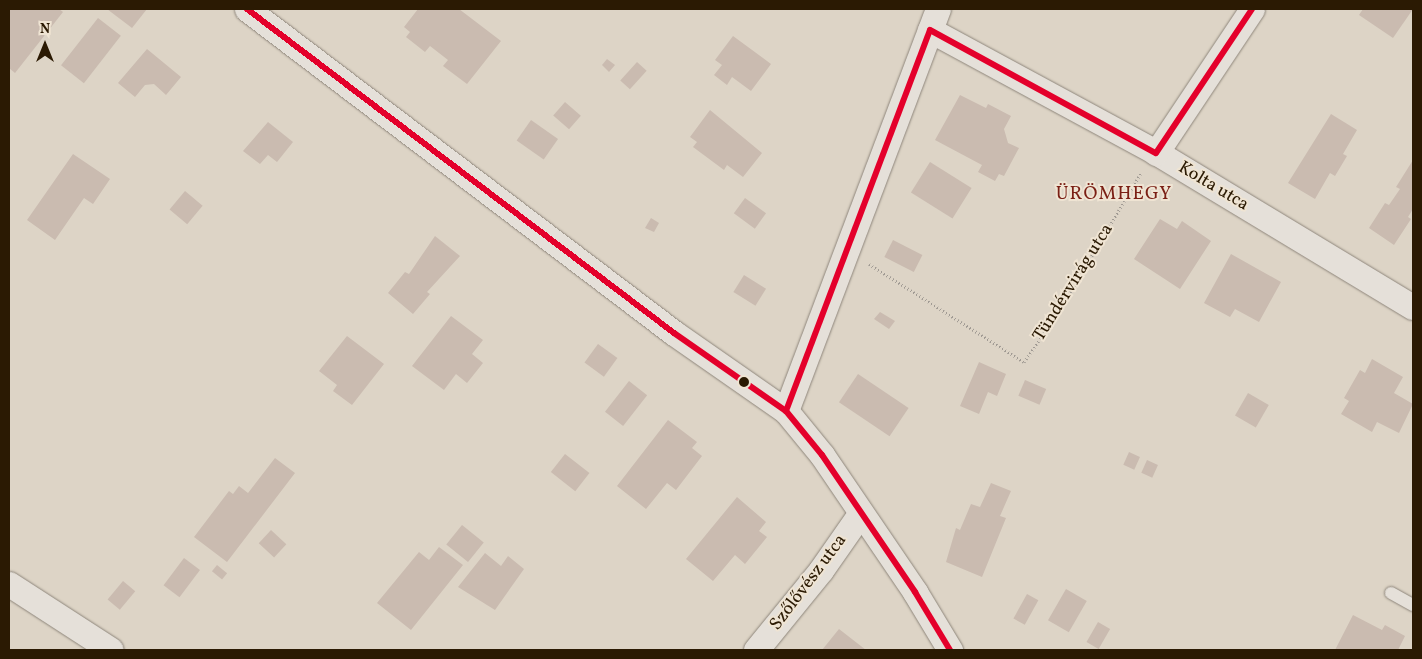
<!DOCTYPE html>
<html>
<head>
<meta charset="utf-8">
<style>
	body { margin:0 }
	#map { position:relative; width:1422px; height:659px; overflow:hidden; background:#ddd4c6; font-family:Vollkorn,serif }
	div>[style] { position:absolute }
	.building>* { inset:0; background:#cabbb0; transform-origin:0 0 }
	.path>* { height:3px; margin-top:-1.5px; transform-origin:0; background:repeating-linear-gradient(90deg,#a19b94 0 1px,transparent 0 3.5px) }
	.roads { filter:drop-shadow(0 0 1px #8e867b) drop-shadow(0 0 1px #8e867b) }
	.lane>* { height:12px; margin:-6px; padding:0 6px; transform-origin:6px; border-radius:6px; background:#e5e0d9 }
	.street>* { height:25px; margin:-12.5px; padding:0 12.5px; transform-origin:12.5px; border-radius:12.5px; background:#e5e0d9 }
	.bus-1>* { height:6px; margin:-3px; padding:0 3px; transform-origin:3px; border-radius:3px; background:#e4002b }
	.dots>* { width:14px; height:14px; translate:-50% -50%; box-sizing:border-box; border:2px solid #efe4d3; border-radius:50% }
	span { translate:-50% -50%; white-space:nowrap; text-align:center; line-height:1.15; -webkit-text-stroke:4px #efe4d3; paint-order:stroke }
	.street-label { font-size:18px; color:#2b1a03 }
	.neighbourhood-label { font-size:19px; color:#7a1f14; letter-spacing:1px }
	.frame { position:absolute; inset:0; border:10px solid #2b1a03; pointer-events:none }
	.north { position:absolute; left:20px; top:20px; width:50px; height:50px; -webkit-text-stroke:4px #efe4d3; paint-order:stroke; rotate:0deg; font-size:14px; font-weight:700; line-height:20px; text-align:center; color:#2b1a03 }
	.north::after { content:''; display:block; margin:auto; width:18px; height:22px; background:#2b1a03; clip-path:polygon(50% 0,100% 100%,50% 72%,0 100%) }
</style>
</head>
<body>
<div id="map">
	<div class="building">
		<i style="clip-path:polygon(9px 9px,59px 9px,63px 12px,15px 73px,9px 68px)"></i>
		<i style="clip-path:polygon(107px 9px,147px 9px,132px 28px)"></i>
		<i style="clip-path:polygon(418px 9px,459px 9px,501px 41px,467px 84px,443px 66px,448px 60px,430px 46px,425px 52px,406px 37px,410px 32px,404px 27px)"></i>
		<i style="clip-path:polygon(1363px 9px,1413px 9px,1393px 38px,1359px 15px)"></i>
		<i style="left:98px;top:18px;width:29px;height:60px;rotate:38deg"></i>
		<i style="clip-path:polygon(733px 36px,771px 64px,751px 91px,732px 77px,727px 85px,714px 75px,722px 65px,715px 60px)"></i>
		<i style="clip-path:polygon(147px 49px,181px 77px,166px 95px,154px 84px,145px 85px,135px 97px,118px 83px)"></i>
		<i style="clip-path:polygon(607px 59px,615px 65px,609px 72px,602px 65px)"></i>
		<i style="left:637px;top:62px;width:13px;height:25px;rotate:42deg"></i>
		<i style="clip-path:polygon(960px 95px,986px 108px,988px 104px,1011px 116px,1004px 129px,1008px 143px,1019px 148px,1004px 176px,999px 174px,995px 181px,978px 172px,982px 165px,935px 140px)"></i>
		<i style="left:565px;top:102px;width:21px;height:18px;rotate:41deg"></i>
		<i style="clip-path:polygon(710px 110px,762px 153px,743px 177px,727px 165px,724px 170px,693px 147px,697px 142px,690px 137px)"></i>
		<i style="clip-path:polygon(1331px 114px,1357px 130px,1343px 154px,1347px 156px,1335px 176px,1330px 173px,1315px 199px,1288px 183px)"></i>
		<i style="left:531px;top:120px;width:33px;height:25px;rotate:35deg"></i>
		<i style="clip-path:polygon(268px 122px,293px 142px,277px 162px,268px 155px,260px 164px,243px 151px)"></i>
		<i style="clip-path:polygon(73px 154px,110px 179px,93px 204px,84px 198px,55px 240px,27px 220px)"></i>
		<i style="clip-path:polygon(1413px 160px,1413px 209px,1408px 217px,1411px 219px,1394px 245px,1369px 228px,1385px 203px,1389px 205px,1400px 189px,1396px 187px)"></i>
		<i style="left:930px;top:162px;width:49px;height:36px;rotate:32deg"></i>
		<i style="left:185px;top:191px;width:23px;height:24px;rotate:40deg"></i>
		<i style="left:745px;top:198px;width:26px;height:19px;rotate:36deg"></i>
		<i style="clip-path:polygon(651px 218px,659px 223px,654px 232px,645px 228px)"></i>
		<i style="clip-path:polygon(1160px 219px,1177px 229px,1182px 221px,1211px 241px,1180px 289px,1134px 259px)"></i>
		<i style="clip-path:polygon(435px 236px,460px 256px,427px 292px,430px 294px,413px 314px,388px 293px,405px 272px,409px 274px)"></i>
		<i style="left:893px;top:240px;width:33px;height:19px;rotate:27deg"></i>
		<i style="clip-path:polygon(1231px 254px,1281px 282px,1259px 322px,1235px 309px,1230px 317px,1204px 303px)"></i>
		<i style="left:744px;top:275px;width:26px;height:20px;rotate:32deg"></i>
		<i style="clip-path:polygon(880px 312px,895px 321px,889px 329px,874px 319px)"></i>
		<i style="clip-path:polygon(451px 316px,483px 340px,472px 354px,483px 363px,467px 383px,456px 374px,444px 390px,412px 366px)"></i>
		<i style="clip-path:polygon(347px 336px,384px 364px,352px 405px,333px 391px,337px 385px,319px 371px)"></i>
		<i style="left:598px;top:344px;width:24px;height:23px;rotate:36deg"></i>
		<i style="clip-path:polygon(1372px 359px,1403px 377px,1394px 393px,1413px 404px,1399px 433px,1377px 422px,1372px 432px,1341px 414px,1349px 401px,1344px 398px,1360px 370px,1365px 373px)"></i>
		<i style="clip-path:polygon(979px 362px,1006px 374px,997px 396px,988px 392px,979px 414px,960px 406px)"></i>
		<i style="left:858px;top:374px;width:61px;height:34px;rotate:34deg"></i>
		<i style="left:1025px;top:380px;width:23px;height:17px;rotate:23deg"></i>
		<i style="left:629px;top:381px;width:23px;height:39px;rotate:38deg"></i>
		<i style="left:1248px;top:393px;width:24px;height:26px;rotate:30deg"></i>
		<i style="clip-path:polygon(668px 420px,697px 442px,692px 448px,702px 456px,676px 490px,667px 483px,646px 509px,617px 486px)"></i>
		<i style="left:1129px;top:452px;width:12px;height:14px;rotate:24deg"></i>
		<i style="left:565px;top:454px;width:31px;height:23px;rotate:38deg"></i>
		<i style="clip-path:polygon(275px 458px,295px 473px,227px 562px,194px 537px,229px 491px,233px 494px,239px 486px,248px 493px)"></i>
		<i style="left:1147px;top:460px;width:12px;height:14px;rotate:24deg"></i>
		<i style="clip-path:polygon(991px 483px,1011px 491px,1000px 516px,1006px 518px,982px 577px,946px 562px,956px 528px,960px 530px,971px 504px,980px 507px)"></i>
		<i style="clip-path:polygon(737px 497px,766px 522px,759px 531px,767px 537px,745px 564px,735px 555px,713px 581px,686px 559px)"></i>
		<i style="left:462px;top:525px;width:28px;height:25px;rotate:39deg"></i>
		<i style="left:271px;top:530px;width:21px;height:18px;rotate:43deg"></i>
		<i style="clip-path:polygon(439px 547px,463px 565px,411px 630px,377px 603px,419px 552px,429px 560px)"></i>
		<i style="clip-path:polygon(485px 553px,501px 566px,508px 556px,524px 569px,495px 610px,458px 587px)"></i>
		<i style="left:184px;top:558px;width:20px;height:34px;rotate:37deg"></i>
		<i style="left:217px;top:565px;width:13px;height:8px;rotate:39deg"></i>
		<i style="left:123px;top:581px;width:16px;height:24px;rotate:40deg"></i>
		<i style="left:1066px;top:589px;width:24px;height:36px;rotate:30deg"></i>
		<i style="left:1027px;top:594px;width:13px;height:28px;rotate:29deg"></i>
		<i style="clip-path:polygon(1353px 615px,1382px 630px,1385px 625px,1405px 636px,1398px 650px,1335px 650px)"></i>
		<i style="left:1098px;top:622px;width:14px;height:23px;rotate:30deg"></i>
		<i style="clip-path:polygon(839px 629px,866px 650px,822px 650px)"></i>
	</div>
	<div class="path">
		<i style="left:869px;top:264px;width:183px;rotate:32.3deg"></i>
		<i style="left:1024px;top:362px;width:56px;rotate:-55.2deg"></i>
		<i style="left:1056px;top:316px;width:166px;rotate:-59.3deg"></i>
	</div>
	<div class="roads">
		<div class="lane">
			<i style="left:1391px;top:593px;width:25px;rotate:29deg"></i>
		</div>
		<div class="street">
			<i style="left:247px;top:9px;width:536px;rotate:37.19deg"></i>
			<i style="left:674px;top:333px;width:136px;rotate:34.9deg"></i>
			<i style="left:786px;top:411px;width:57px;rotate:50.7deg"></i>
			<i style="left:822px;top:455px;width:166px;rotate:55.8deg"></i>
			<i style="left:915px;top:592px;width:68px;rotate:58.9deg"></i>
			<i style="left:930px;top:30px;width:255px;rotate:28.4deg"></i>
			<i style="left:1154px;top:151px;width:302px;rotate:31.1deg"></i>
			<i style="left:1156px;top:153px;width:173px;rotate:-56.3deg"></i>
			<i style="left:786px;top:411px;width:430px;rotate:-69.3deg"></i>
			<i style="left:9px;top:584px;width:121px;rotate:32.9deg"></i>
			<i style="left:756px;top:650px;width:103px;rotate:-50.9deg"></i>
			<i style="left:821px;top:570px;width:68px;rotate:-55.1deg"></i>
		</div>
	</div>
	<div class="bus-1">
		<i style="left:247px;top:9px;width:536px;rotate:37.19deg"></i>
		<i style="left:674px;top:333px;width:136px;rotate:34.9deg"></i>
		<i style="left:786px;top:411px;width:57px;rotate:50.7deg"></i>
		<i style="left:822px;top:455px;width:166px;rotate:55.8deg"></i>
		<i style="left:915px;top:592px;width:68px;rotate:58.9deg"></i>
		<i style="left:786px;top:411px;width:407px;rotate:-69.3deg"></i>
		<i style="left:930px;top:30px;width:257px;rotate:28.6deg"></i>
		<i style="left:1156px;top:153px;width:173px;rotate:-56.3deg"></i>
	</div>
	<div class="dots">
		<i style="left:744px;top:382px;background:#2b1a03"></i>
	</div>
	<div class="street-label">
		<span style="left:1213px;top:187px;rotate:31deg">Kolta utca</span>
		<span style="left:1074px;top:283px;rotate:-58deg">Tündérvirág utca</span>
		<span style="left:809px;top:583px;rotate:-53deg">Szőlővész utca</span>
	</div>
	<div class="neighbourhood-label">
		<span style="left:1114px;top:195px">ÜRÖMHEGY</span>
	</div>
	<div class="frame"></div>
	<div class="north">N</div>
</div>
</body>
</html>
